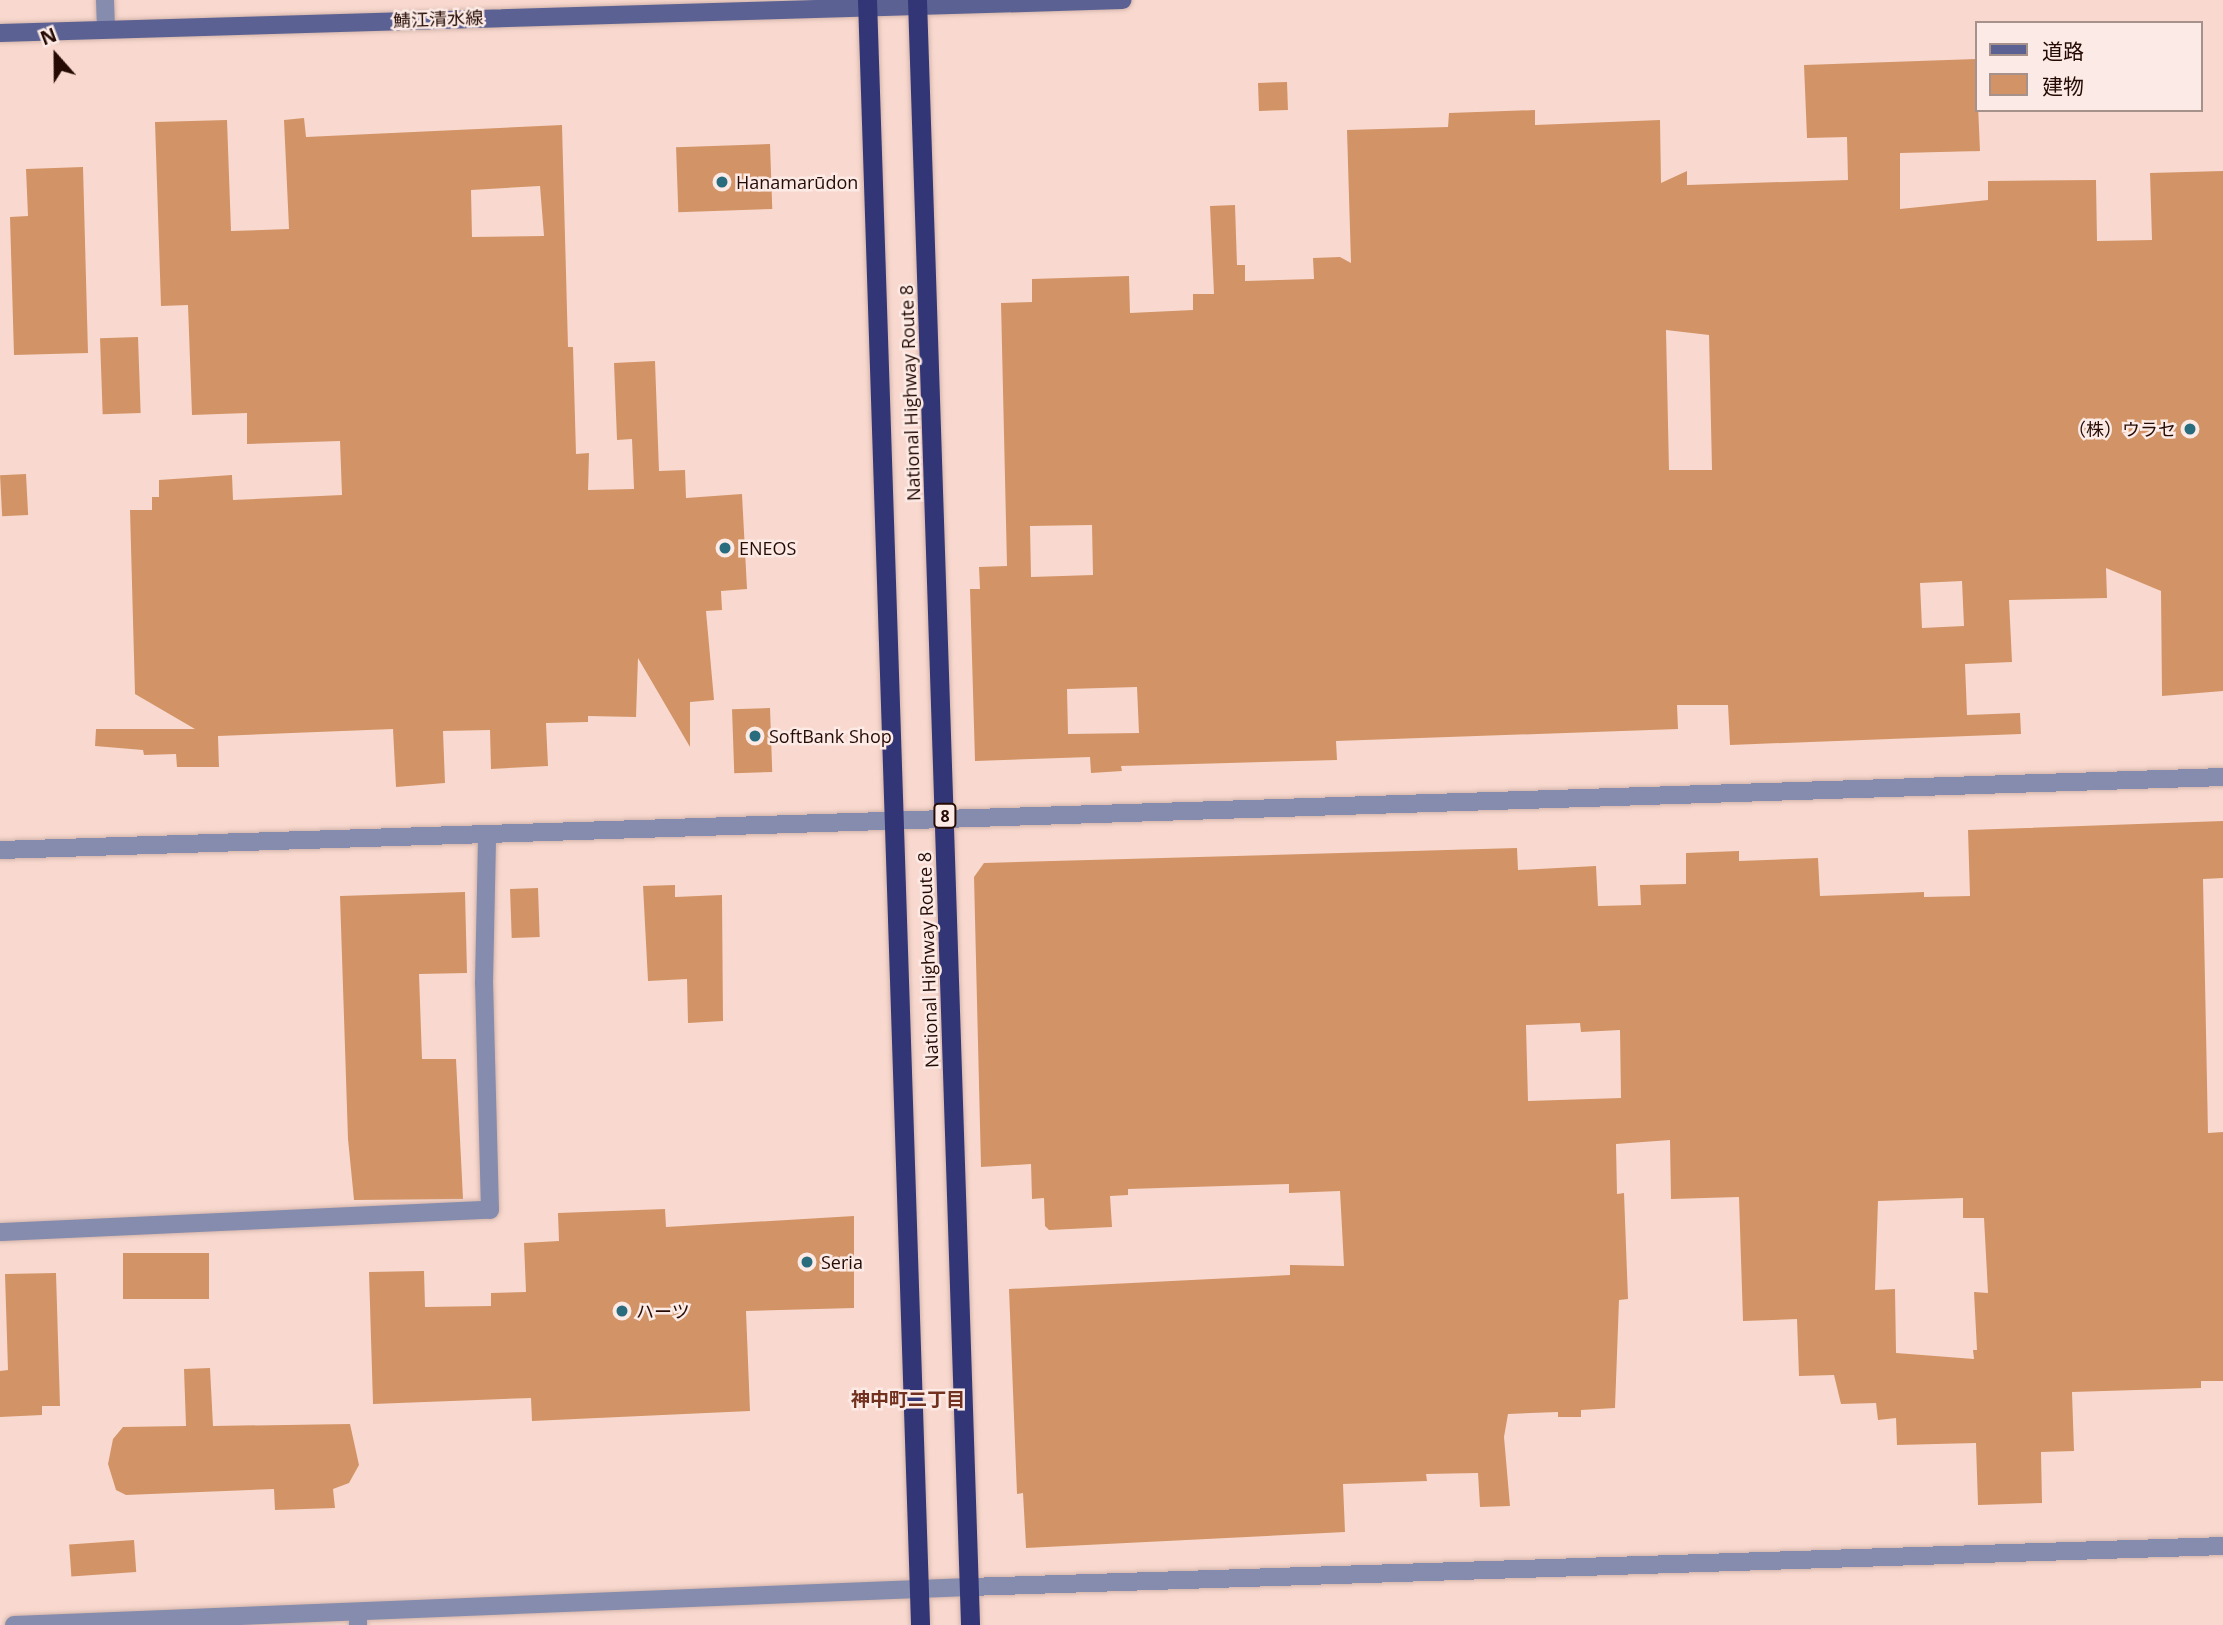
<!DOCTYPE html>
<html>
<head>
<meta charset="utf-8">
<style>
	body { margin:0 }
	#map { position:relative; width:2223px; height:1625px; overflow:hidden; background:#f9d9cf; font-family:"Open Sans","Noto Sans JP",sans-serif }
	div>[style] { position:absolute }
	.building>* { inset:0; background:#d29466; transform-origin:0 0 }
	.roads { filter:drop-shadow(0 0 2px #d3b4aa) drop-shadow(0 0 2px #d3b4aa) }
	.minor>* { height:18px; margin:-9px; padding:0 9px; transform-origin:9px; border-radius:9px; background:#868cae }
	.tertiary>* { height:18px; margin:-9px; padding:0 9px; transform-origin:9px; border-radius:9px; background:#868cae }
	.secondary>* { height:18px; margin:-9px; padding:0 9px; transform-origin:9px; border-radius:9px; background:#5b6293 }
	.trunk>* { height:19px; margin:-9.5px; padding:0 9.5px; transform-origin:9.5px; border-radius:9.5px; background:#333676 }
	.dots>* { width:19px; height:19px; translate:-50% -50%; box-sizing:border-box; border:4px solid #fbeae5; border-radius:50% }
	span { translate:-50% -50%; white-space:nowrap; text-align:center; line-height:1.15; -webkit-text-stroke:5px #fbeae5; paint-order:stroke }
	.shield-label span { padding:2px 5px; background:#fbeae5; border:2px solid; border-radius:5px; -webkit-text-stroke-width:0 }
	.shield-label { font-size:16px; color:#260b04; font-weight:700 }
	.street-label { font-size:18px; color:#260b04 }
	.poi-label { font-size:18px; color:#260b04 }
	.left { translate:0 -50%; text-align:left }
	.right { translate:-100% -50%; text-align:right }
	.neighbourhood-label { font-size:19px; color:#72311e; font-weight:700 }
	.legend { position:absolute; left:1975px; top:21px; width:228px; height:91px; box-sizing:border-box; background:#fbeae5; border:2px solid #a6918b; margin:0; padding:9px 12px; list-style:none; font-size:21px; color:#260b04 }
	.legend li { display:flex; align-items:center; gap:14px; height:35px }
	.legend b { width:35px; border:2px solid #a6918b }
	.north { position:absolute; left:21px; top:21px; width:70px; height:70px; -webkit-text-stroke:5px #fbeae5; paint-order:stroke; rotate:339deg; font-size:19px; font-weight:700; line-height:28px; text-align:center; color:#260b04 }
	.north::after { content:''; display:block; margin:auto; width:24px; height:32px; background:#260b04; clip-path:polygon(50% 0,100% 100%,50% 72%,0 100%) }
</style>
</head>
<body>
<div id="map">
	<div class="building">
		<i style="clip-path:polygon(evenodd,1976px 59px,1980px 151px,1900px 153px,1900px 209px,1988px 200px,1988px 181px,2096px 180px,2097px 241px,2152px 240px,2150px 173px,2223px 171px,2223px 691px,2162px 696px,2161px 591px,2106px 568px,2107px 598px,2009px 600px,2012px 662px,1965px 664px,1967px 715px,2020px 713px,2021px 734px,1730px 745px,1728px 705px,1677px 705px,1678px 729px,1336px 741px,1337px 760px,1121px 766px,1122px 771px,1091px 773px,1090px 757px,975px 761px,970px 589px,980px 589px,979px 567px,1007px 566px,1001px 303px,1032px 302px,1032px 279px,1129px 276px,1130px 313px,1193px 310px,1193px 294px,1214px 294px,1210px 206px,1235px 205px,1237px 265px,1245px 265px,1245px 281px,1314px 279px,1313px 258px,1340px 257px,1351px 263px,1347px 130px,1448px 127px,1449px 113px,1535px 110px,1535px 125px,1660px 120px,1661px 183px,1687px 171px,1687px 185px,1848px 180px,1847px 137px,1807px 138px,1804px 65px,1976px 59px,1666px 330px,1709px 335px,1712px 470px,1669px 470px,1666px 330px,1976px 59px,1092px 525px,1093px 575px,1031px 577px,1030px 526px,1092px 525px,1976px 59px,1962px 581px,1964px 626px,1922px 628px,1920px 583px,1962px 581px,1976px 59px,1137px 687px,1139px 733px,1068px 734px,1067px 689px,1137px 687px)"></i>
		<i style="left:1287px;top:82px;width:28px;height:29px;rotate:88deg"></i>
		<i style="clip-path:polygon(evenodd,304px 118px,306px 137px,562px 125px,568px 347px,573px 347px,576px 454px,589px 453px,588px 490px,634px 489px,632px 439px,617px 440px,614px 363px,655px 361px,659px 471px,685px 470px,686px 498px,742px 494px,747px 589px,721px 591px,722px 610px,706px 611px,714px 700px,690px 702px,690px 747px,638px 658px,636px 717px,588px 716px,588px 722px,546px 723px,548px 766px,491px 769px,490px 730px,443px 731px,445px 783px,396px 787px,393px 729px,218px 736px,219px 767px,177px 767px,176px 754px,144px 755px,143px 750px,95px 746px,96px 729px,195px 729px,135px 694px,130px 510px,152px 510px,152px 497px,159px 497px,159px 480px,232px 475px,233px 500px,342px 495px,340px 441px,247px 444px,247px 413px,192px 415px,188px 305px,161px 306px,155px 122px,227px 120px,231px 231px,289px 229px,284px 120px,304px 118px,540px 186px,544px 236px,472px 237px,471px 190px,540px 186px)"></i>
		<i style="left:770px;top:144px;width:65px;height:94px;rotate:88deg"></i>
		<i style="clip-path:polygon(83px 167px,88px 353px,14px 355px,10px 217px,28px 216px,26px 169px)"></i>
		<i style="left:138px;top:337px;width:76px;height:38px;rotate:88deg"></i>
		<i style="left:26px;top:474px;width:41px;height:26px;rotate:87deg"></i>
		<i style="left:770px;top:708px;width:64px;height:38px;rotate:88deg"></i>
		<i style="clip-path:polygon(evenodd,2223px 821px,2223px 878px,2203px 879px,2208px 1133px,2223px 1132px,2223px 1381px,2201px 1381px,2201px 1388px,2072px 1392px,2074px 1451px,2041px 1452px,2042px 1503px,1978px 1505px,1976px 1443px,1897px 1445px,1896px 1418px,1878px 1420px,1876px 1403px,1841px 1404px,1834px 1375px,1799px 1376px,1797px 1319px,1743px 1321px,1739px 1197px,1671px 1199px,1670px 1140px,1616px 1144px,1617px 1194px,1624px 1193px,1628px 1299px,1619px 1300px,1615px 1408px,1581px 1410px,1581px 1417px,1558px 1417px,1558px 1412px,1508px 1414px,1504px 1437px,1510px 1506px,1480px 1507px,1478px 1473px,1426px 1474px,1427px 1481px,1343px 1484px,1345px 1532px,1026px 1548px,1023px 1493px,1017px 1494px,1009px 1289px,1290px 1275px,1290px 1265px,1344px 1266px,1340px 1191px,1289px 1193px,1289px 1184px,1128px 1189px,1128px 1195px,1110px 1196px,1112px 1227px,1049px 1230px,1045px 1226px,1044px 1198px,1032px 1199px,1031px 1164px,981px 1167px,974px 877px,984px 863px,1517px 848px,1518px 870px,1596px 866px,1598px 906px,1641px 905px,1640px 885px,1686px 884px,1686px 853px,1739px 851px,1739px 861px,1818px 858px,1820px 896px,1924px 892px,1924px 897px,1970px 896px,1968px 830px,2223px 821px,1580px 1023px,1581px 1032px,1620px 1030px,1621px 1098px,1528px 1101px,1526px 1025px,1580px 1023px,2223px 821px,1963px 1198px,1963px 1218px,1984px 1218px,1988px 1293px,1974px 1292px,1977px 1350px,1973px 1350px,1974px 1359px,1896px 1353px,1895px 1289px,1875px 1290px,1878px 1201px,1963px 1198px)"></i>
		<i style="clip-path:polygon(675px 885px,675px 897px,722px 895px,723px 1021px,688px 1023px,687px 979px,648px 981px,643px 886px)"></i>
		<i style="left:538px;top:888px;width:49px;height:28px;rotate:88deg"></i>
		<i style="clip-path:polygon(465px 892px,467px 973px,419px 974px,422px 1059px,456px 1059px,463px 1199px,354px 1200px,348px 1139px,340px 896px)"></i>
		<i style="clip-path:polygon(665px 1209px,666px 1227px,854px 1216px,854px 1308px,746px 1311px,750px 1411px,532px 1421px,531px 1398px,373px 1404px,369px 1272px,424px 1271px,425px 1307px,491px 1306px,491px 1293px,526px 1292px,524px 1243px,559px 1241px,558px 1213px)"></i>
		<i style="left:209px;top:1253px;width:46px;height:86px;rotate:90deg"></i>
		<i style="clip-path:polygon(56px 1273px,60px 1406px,42px 1406px,42px 1415px,0 1417px,0 1371px,8px 1370px,5px 1274px)"></i>
		<i style="clip-path:polygon(210px 1368px,213px 1426px,350px 1424px,359px 1465px,349px 1483px,333px 1489px,335px 1508px,275px 1510px,274px 1489px,126px 1495px,116px 1490px,108px 1464px,113px 1439px,123px 1427px,186px 1426px,184px 1369px)"></i>
		<i style="left:134px;top:1540px;width:32px;height:65px;rotate:86deg"></i>
	</div>
	<div class="roads">
		<div class="minor">
			<i style="left:105px;top:0;width:29px;rotate:88deg"></i>
			<i style="left:0;top:1232px;width:490px;rotate:-2.6deg"></i>
			<i style="left:490px;top:1210px;width:227px;rotate:-91.5deg"></i>
			<i style="left:484px;top:983px;width:149px;rotate:-88.8deg"></i>
			<i style="left:358px;top:1614px;width:11px;rotate:90deg"></i>
		</div>
		<div class="tertiary">
			<i style="left:0;top:850px;width:2224px;rotate:-1.88deg"></i>
			<i style="left:14px;top:1625px;width:956px;rotate:-2.28deg"></i>
			<i style="left:969px;top:1587px;width:1255px;rotate:-1.87deg"></i>
		</div>
		<div class="secondary">
			<i style="left:0;top:33px;width:1123px;rotate:-1.68deg"></i>
		</div>
		<div class="trunk">
			<i style="left:867px;top:0;width:1626px;rotate:88.13deg"></i>
			<i style="left:917px;top:0;width:1626px;rotate:88.13deg"></i>
		</div>
	</div>
	<div class="dots">
		<i style="left:722px;top:182px;background:#286c7d"></i>
		<i style="left:2190px;top:429px;background:#286c7d"></i>
		<i style="left:725px;top:548px;background:#286c7d"></i>
		<i style="left:755px;top:736px;background:#286c7d"></i>
		<i style="left:807px;top:1262px;background:#286c7d"></i>
		<i style="left:622px;top:1311px;background:#286c7d"></i>
	</div>
	<div class="shield-label">
		<span style="left:945px;top:816px">8</span>
	</div>
	<div class="street-label">
		<span style="left:438px;top:19px;rotate:-2deg">鯖江清水線</span>
		<span style="left:910px;top:393px;rotate:-92deg">National Highway Route 8</span>
		<span style="left:928px;top:960px;rotate:-92deg">National Highway Route 8</span>
	</div>
	<div class="poi-label">
		<span class="left" style="left:736px;top:182px">Hanamarūdon</span>
		<span class="right" style="left:2176px;top:429px">（株）ウラセ</span>
		<span class="left" style="left:739px;top:548px">ENEOS</span>
		<span class="left" style="left:769px;top:736px">SoftBank Shop</span>
		<span class="left" style="left:821px;top:1262px">Seria</span>
		<span class="left" style="left:636px;top:1311px">ハーツ</span>
	</div>
	<div class="neighbourhood-label">
		<span style="left:908px;top:1400px">神中町二丁目</span>
	</div>
	<ul class="legend">
	<li><b style="height:9px;background:#5b6293"></b>道路</li>
	<li><b style="height:19px;background:#d29466"></b>建物</li>
	</ul>
	<div class="north">N</div>
</div>
</body>
</html>
